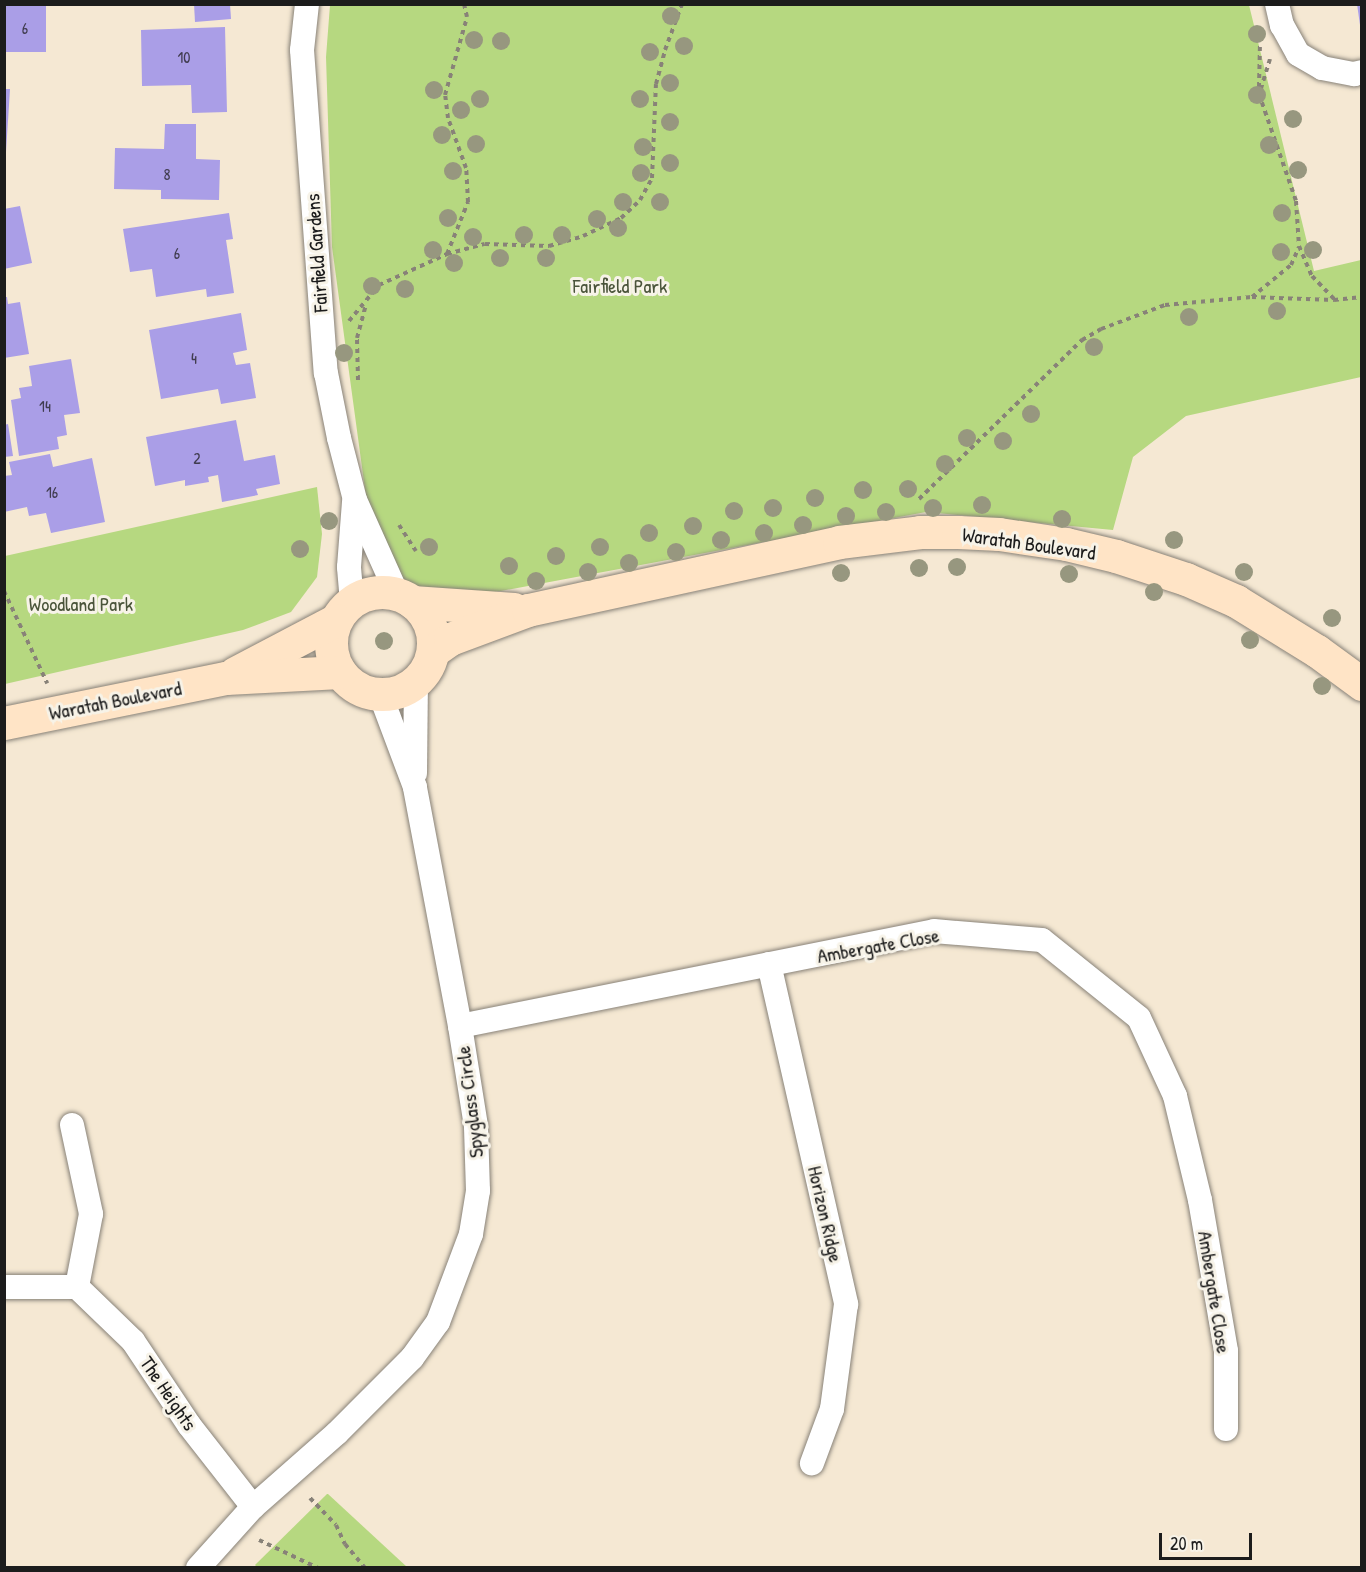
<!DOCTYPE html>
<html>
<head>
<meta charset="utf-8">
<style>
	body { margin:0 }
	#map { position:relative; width:1366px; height:1572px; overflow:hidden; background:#f5e8d3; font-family:"Patrick Hand",sans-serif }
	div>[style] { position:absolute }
	.green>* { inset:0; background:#b6d880 }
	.building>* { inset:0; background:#aa9ee7; transform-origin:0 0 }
	.path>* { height:4px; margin-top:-2px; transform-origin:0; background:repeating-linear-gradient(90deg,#888278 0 4.5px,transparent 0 9px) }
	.roads { filter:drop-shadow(0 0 2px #888278) drop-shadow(0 0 2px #888278) }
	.street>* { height:24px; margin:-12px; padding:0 12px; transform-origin:12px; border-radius:12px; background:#fff }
	.secondary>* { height:33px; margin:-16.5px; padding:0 16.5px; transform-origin:16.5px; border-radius:16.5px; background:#ffe4c6 }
	.secondary>.ring { margin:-16.5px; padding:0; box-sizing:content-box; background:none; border:33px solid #ffe4c6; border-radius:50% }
	.trees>* { width:18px; height:18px; margin:-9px; border-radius:50%; background:#97977f }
	span { translate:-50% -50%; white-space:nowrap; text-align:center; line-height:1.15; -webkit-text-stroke:6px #f7f3e8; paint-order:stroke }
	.number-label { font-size:16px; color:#403c4f }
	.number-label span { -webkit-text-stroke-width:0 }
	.street-label { font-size:20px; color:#1c1c1c }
	.park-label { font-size:20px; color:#4a543a }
	.frame { position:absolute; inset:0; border:6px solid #1c1c1c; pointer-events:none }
	.scale { position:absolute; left:1159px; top:1533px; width:93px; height:27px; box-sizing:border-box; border:3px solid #1c1c1c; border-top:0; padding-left:8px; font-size:18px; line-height:21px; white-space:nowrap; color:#1c1c1c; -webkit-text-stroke:4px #f7f3e8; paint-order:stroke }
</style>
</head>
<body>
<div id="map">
	<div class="green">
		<i style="clip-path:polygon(330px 5px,1249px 5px,1314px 271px,1361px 260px,1361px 377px,1186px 416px,1133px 457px,1113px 530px,926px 512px,436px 603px,376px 570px,332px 247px,326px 57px)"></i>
		<i style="clip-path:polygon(317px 487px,322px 534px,317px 577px,291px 612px,243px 630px,5px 684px,5px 556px)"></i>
		<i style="clip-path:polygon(327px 1494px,328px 1494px,407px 1567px,257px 1567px,255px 1565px)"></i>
	</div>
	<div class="building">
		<i style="left:4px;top:4px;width:42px;height:48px"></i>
		<i style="clip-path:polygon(194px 4px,230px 4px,231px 19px,195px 22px)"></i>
		<i style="clip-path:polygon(1357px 4px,1362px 4px,1362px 25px,1360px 25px)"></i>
		<i style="clip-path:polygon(225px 27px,227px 112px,192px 113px,191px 85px,142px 86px,141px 30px)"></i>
		<i style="clip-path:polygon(4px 89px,10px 89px,6px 152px,4px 152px)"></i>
		<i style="clip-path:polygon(165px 124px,196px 124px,196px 159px,220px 160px,219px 200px,161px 199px,161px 190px,114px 189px,115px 148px,164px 149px)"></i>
		<i style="clip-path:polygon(20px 206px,32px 263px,4px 269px,4px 209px)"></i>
		<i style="clip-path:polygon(229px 213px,233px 239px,226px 240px,234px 293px,207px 297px,206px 289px,156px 297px,152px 269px,130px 272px,123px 229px)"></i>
		<i style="clip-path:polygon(4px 297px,7px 297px,8px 304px,20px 302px,29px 354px,4px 358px)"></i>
		<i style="clip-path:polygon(241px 313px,247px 350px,233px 353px,236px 365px,250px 363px,256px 398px,221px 404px,218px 389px,161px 399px,149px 330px)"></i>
		<i style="clip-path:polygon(71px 359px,80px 413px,64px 415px,67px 435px,57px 437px,59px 449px,19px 456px,11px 400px,21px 398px,19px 388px,32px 386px,29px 366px)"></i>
		<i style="clip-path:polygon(236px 420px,244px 461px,275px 455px,280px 484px,256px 489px,258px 495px,222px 502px,218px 475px,208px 477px,209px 482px,185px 486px,185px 480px,155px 486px,146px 437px)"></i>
		<i style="clip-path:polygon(8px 424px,13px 456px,4px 457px,4px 425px)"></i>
		<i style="clip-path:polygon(50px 454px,53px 467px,92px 458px,105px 522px,51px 533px,46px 513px,29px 516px,27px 507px,4px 512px,4px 476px,12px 475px,9px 462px)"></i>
	</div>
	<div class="path">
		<i style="left:1270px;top:59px;width:37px;rotate:107deg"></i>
		<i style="left:1259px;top:94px;width:113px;rotate:70.9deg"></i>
		<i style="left:1296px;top:201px;width:45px;rotate:86.2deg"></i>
		<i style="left:1299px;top:246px;width:33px;rotate:67deg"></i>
		<i style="left:1312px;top:276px;width:32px;rotate:46deg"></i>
		<i style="left:1259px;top:87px;width:43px;rotate:-88.7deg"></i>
		<i style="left:447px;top:254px;width:56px;rotate:-68deg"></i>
		<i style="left:468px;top:202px;width:34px;rotate:-93deg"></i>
		<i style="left:466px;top:168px;width:53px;rotate:-109.8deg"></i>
		<i style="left:448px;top:118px;width:23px;rotate:-97deg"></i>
		<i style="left:445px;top:95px;width:81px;rotate:-74.2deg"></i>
		<i style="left:467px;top:17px;width:13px;rotate:-103deg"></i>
		<i style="left:1252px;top:297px;width:50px;rotate:-39.4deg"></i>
		<i style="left:1291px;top:265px;width:20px;rotate:-66deg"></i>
		<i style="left:349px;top:321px;width:47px;rotate:-50.2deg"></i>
		<i style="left:379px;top:285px;width:75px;rotate:-24.5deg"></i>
		<i style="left:447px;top:254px;width:39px;rotate:-15deg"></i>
		<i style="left:485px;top:244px;width:64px;rotate:1.8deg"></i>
		<i style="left:549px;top:246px;width:35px;rotate:-16deg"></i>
		<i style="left:583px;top:236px;width:42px;rotate:-25.3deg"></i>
		<i style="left:621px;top:218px;width:26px;rotate:-43deg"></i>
		<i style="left:640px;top:200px;width:25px;rotate:-61deg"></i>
		<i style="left:652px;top:178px;width:94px;rotate:-87.6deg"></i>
		<i style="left:656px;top:84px;width:35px;rotate:-75deg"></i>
		<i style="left:665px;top:50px;width:49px;rotate:-69.7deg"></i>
		<i style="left:358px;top:380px;width:42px;rotate:-91.4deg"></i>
		<i style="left:357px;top:338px;width:34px;rotate:-75deg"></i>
		<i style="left:919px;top:499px;width:228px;rotate:-44.3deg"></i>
		<i style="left:1082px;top:340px;width:22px;rotate:-30deg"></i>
		<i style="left:1101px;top:329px;width:68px;rotate:-20.6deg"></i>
		<i style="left:1165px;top:305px;width:87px;rotate:-5.3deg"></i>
		<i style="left:1252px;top:297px;width:82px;rotate:2.1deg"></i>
		<i style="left:1334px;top:300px;width:28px;rotate:-6deg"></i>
		<i style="left:399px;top:525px;width:31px;rotate:57deg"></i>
		<i style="left:4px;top:591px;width:102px;rotate:64.9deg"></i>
		<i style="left:310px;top:1498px;width:37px;rotate:46deg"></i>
		<i style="left:336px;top:1525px;width:21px;rotate:65deg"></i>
		<i style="left:345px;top:1544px;width:31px;rotate:50deg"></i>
		<i style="left:259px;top:1540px;width:65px;rotate:25.4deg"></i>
	</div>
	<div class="roads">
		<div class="street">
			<i style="left:307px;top:4px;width:46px;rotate:96.2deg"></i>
			<i style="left:302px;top:50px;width:324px;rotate:85.8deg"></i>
			<i style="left:326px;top:373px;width:66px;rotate:78.7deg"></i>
			<i style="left:339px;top:438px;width:64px;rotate:75.5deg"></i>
			<i style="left:355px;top:500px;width:103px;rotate:65.9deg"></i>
			<i style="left:1277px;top:4px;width:22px;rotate:77deg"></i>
			<i style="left:1282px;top:25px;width:33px;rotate:61deg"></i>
			<i style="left:1298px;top:54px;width:28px;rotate:30deg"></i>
			<i style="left:1322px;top:68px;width:33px;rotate:11deg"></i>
			<i style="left:1354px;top:74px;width:8px;rotate:-14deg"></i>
			<i style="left:352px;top:602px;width:35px;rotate:-95deg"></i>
			<i style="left:349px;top:567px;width:65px;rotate:-85.6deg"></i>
			<i style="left:415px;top:773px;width:91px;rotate:-89.4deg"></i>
			<i style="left:769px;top:964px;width:349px;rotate:77.2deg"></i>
			<i style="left:846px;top:1304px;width:106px;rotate:97.6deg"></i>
			<i style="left:832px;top:1409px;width:58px;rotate:110.3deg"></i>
			<i style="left:460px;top:1026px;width:483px;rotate:-11.3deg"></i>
			<i style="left:934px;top:931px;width:108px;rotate:4.8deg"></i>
			<i style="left:1042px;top:940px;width:124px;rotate:38.8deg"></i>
			<i style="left:1139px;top:1018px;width:86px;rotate:65.2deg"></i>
			<i style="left:1175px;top:1096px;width:107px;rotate:76.5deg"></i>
			<i style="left:1200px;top:1200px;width:153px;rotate:80.2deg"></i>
			<i style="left:1226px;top:1351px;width:78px;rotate:90deg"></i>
			<i style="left:72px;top:1125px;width:91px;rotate:77.9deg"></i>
			<i style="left:91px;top:1214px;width:74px;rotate:100.9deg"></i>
			<i style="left:4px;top:1287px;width:73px"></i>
			<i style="left:77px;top:1287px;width:78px;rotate:44deg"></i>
			<i style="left:133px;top:1341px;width:101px;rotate:56.3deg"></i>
			<i style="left:189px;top:1425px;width:104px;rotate:52deg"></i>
			<i style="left:198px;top:1568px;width:82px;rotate:-48deg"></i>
			<i style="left:253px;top:1507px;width:112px;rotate:-41.4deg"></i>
			<i style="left:337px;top:1433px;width:106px;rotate:-45deg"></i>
			<i style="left:412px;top:1358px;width:44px;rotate:-54.2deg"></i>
			<i style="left:438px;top:1322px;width:94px;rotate:-69.4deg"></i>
			<i style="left:471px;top:1234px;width:44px;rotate:-80.8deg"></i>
			<i style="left:478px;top:1191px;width:65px;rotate:-91.8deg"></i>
			<i style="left:476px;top:1126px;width:101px;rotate:-99.1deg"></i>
			<i style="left:460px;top:1026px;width:243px;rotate:-100.7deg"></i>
			<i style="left:415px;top:787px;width:99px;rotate:-110.6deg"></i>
		</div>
		<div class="secondary">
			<i class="ring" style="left:331px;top:592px;width:69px;height:69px"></i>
			<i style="left:412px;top:602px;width:102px;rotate:3.9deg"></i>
			<i style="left:433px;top:651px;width:21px;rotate:-35deg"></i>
			<i style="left:450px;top:639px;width:83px;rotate:-20.4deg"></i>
			<i style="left:528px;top:610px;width:318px;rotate:-12.3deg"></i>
			<i style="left:839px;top:542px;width:82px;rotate:-7deg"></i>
			<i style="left:920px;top:532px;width:38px"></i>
			<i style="left:958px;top:532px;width:41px;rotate:2.8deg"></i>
			<i style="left:999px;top:534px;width:68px;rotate:8.5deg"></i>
			<i style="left:1066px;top:544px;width:51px;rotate:13.5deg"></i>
			<i style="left:1116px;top:556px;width:74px;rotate:18.2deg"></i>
			<i style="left:1186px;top:579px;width:55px;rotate:23.7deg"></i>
			<i style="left:1236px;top:601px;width:95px;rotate:31.7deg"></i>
			<i style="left:1317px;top:651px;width:56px;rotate:36.3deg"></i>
			<i style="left:235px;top:673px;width:114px;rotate:-27.7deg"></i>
			<i style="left:4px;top:723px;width:227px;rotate:-11.5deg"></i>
			<i style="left:226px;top:678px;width:114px;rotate:-3deg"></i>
		</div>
	</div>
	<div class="trees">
		<i style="left:671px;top:16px"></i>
		<i style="left:1257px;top:34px"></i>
		<i style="left:474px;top:40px"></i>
		<i style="left:501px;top:41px"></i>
		<i style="left:684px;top:46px"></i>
		<i style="left:650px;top:52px"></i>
		<i style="left:670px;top:83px"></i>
		<i style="left:434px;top:90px"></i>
		<i style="left:1257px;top:95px"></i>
		<i style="left:480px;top:99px"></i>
		<i style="left:640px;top:99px"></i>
		<i style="left:461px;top:110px"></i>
		<i style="left:1293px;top:119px"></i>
		<i style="left:670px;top:122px"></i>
		<i style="left:442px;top:135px"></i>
		<i style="left:476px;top:144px"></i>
		<i style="left:1269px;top:145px"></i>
		<i style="left:643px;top:147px"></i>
		<i style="left:670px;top:163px"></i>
		<i style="left:1298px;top:170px"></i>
		<i style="left:453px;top:171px"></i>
		<i style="left:641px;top:173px"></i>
		<i style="left:623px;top:202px"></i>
		<i style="left:660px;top:202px"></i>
		<i style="left:1282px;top:213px"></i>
		<i style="left:448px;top:218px"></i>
		<i style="left:597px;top:219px"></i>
		<i style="left:618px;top:228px"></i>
		<i style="left:524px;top:235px"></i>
		<i style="left:562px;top:235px"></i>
		<i style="left:473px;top:237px"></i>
		<i style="left:433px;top:250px"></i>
		<i style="left:1313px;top:250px"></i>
		<i style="left:1281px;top:252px"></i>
		<i style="left:500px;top:258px"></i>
		<i style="left:546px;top:258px"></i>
		<i style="left:454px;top:263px"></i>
		<i style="left:372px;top:286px"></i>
		<i style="left:405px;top:289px"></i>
		<i style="left:1277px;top:311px"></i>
		<i style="left:1189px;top:317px"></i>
		<i style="left:1094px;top:347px"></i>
		<i style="left:344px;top:353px"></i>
		<i style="left:1031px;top:414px"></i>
		<i style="left:967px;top:438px"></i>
		<i style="left:1003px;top:441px"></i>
		<i style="left:945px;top:464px"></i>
		<i style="left:908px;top:489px"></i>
		<i style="left:863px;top:490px"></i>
		<i style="left:815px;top:498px"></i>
		<i style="left:982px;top:505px"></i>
		<i style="left:773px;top:508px"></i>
		<i style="left:933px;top:508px"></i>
		<i style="left:734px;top:511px"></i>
		<i style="left:886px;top:512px"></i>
		<i style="left:846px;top:516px"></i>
		<i style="left:1062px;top:519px"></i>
		<i style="left:329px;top:521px"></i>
		<i style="left:803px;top:525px"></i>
		<i style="left:693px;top:526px"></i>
		<i style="left:649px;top:533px"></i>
		<i style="left:764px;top:533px"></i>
		<i style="left:721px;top:540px"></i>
		<i style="left:1174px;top:540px"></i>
		<i style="left:429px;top:547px"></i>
		<i style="left:600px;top:547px"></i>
		<i style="left:300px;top:549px"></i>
		<i style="left:676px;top:552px"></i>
		<i style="left:556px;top:556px"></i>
		<i style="left:629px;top:563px"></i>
		<i style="left:509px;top:566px"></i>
		<i style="left:957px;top:567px"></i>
		<i style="left:919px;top:568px"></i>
		<i style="left:588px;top:572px"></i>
		<i style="left:1244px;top:572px"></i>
		<i style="left:841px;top:573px"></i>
		<i style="left:1069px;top:574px"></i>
		<i style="left:536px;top:581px"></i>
		<i style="left:1154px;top:592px"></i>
		<i style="left:1332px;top:618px"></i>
		<i style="left:1250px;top:640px"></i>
		<i style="left:384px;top:641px"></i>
		<i style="left:1322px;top:686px"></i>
	</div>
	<div class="number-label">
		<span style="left:25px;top:28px">6</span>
		<span style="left:184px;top:57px">10</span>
		<span style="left:167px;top:174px">8</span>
		<span style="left:177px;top:253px">6</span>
		<span style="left:194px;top:358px">4</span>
		<span style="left:45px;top:406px">14</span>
		<span style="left:197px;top:458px">2</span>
		<span style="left:52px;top:492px">16</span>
	</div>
	<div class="street-label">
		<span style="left:316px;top:253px;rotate:-94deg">Fairfield Gardens</span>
		<span style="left:1029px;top:543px;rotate:8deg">Waratah Boulevard</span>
		<span style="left:115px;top:700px;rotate:-11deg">Waratah Boulevard</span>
		<span style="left:878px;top:945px;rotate:-10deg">Ambergate Close</span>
		<span style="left:469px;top:1102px;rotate:-97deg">Spyglass Circle</span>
		<span style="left:826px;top:1214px;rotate:77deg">Horizon Ridge</span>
		<span style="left:1215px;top:1292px;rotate:81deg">Ambergate Close</span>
		<span style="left:169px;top:1393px;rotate:56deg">The Heights</span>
	</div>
	<div class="park-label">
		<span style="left:620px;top:285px">Fairfield Park</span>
		<span style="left:81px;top:603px">Woodland Park</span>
	</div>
	<div class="frame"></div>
	<div class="scale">20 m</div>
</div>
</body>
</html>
